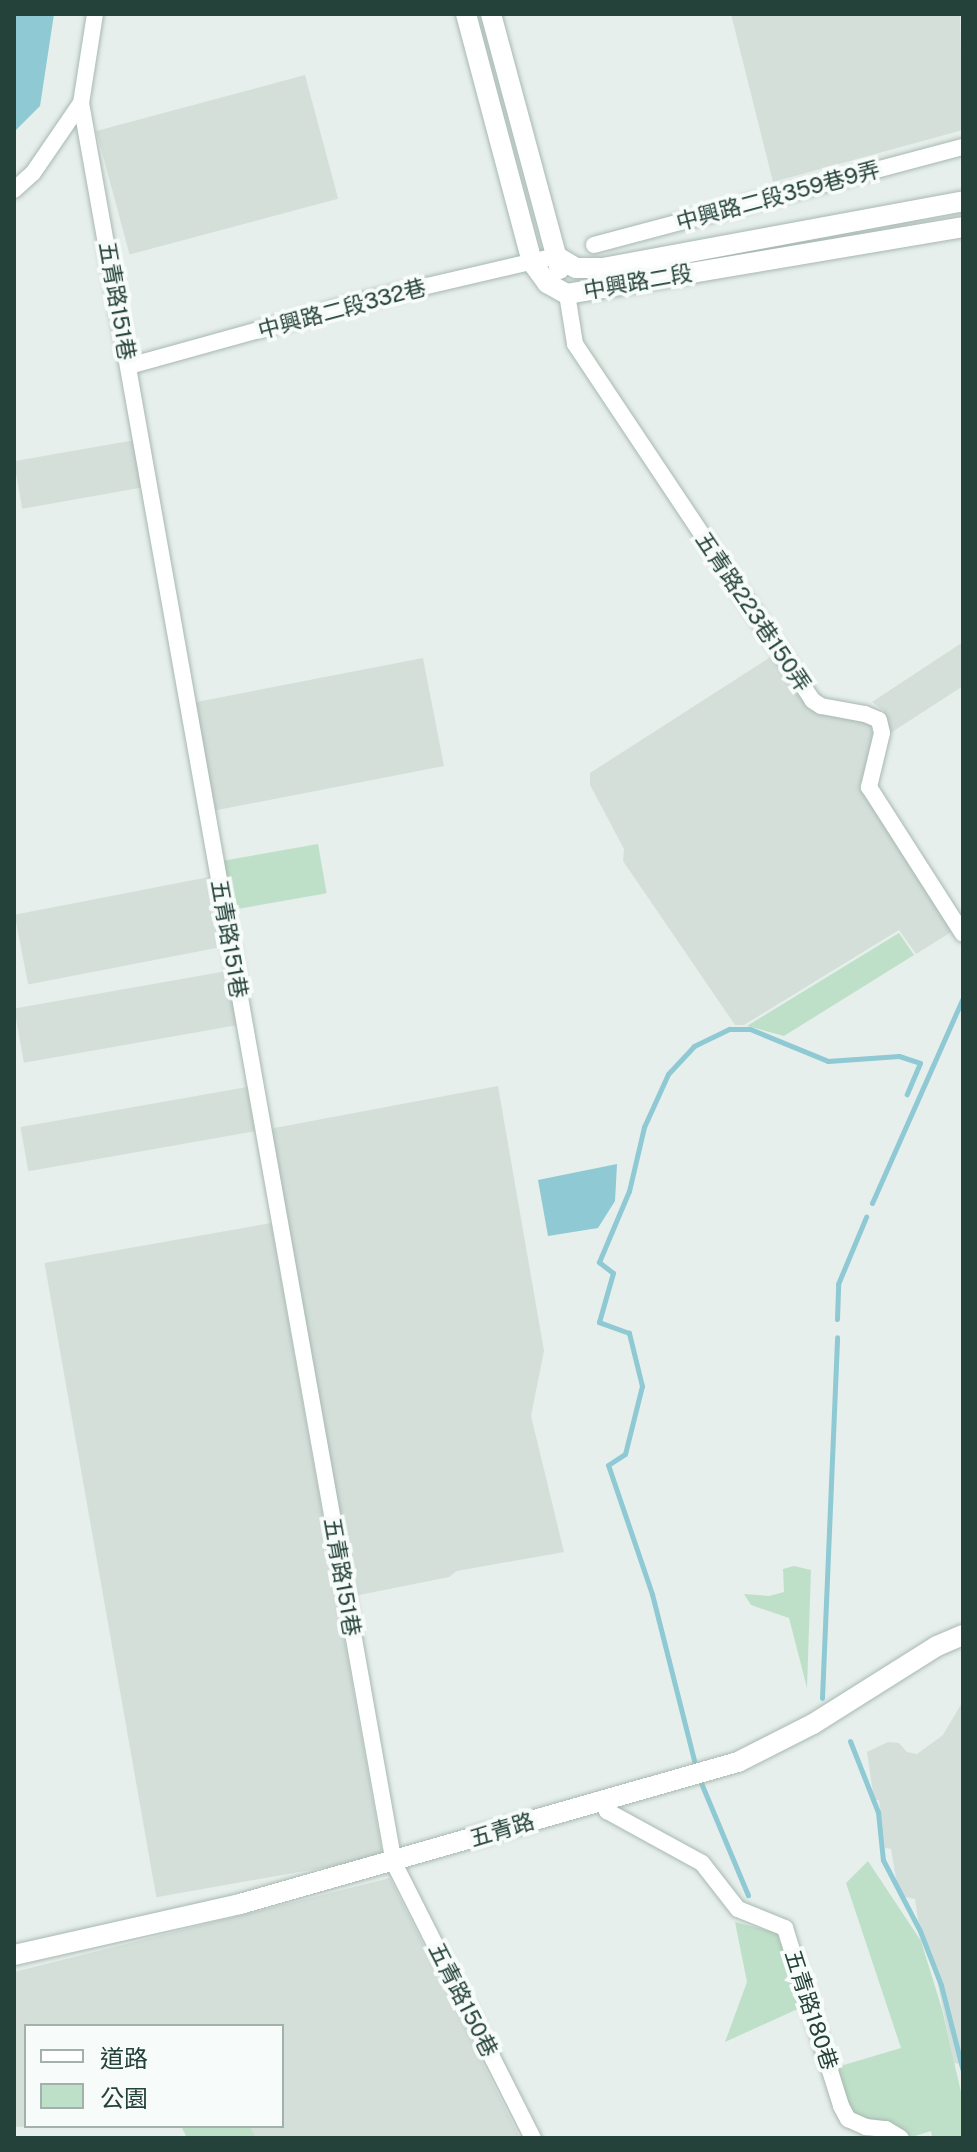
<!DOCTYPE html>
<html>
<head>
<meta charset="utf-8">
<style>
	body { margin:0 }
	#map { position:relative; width:977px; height:2152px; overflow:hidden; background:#e6efeb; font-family:"Public Sans","Noto Sans TC",sans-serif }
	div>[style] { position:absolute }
	.built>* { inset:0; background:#d4dfda; transform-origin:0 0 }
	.green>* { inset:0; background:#bfe0c8; transform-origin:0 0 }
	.water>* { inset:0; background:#8ec9d4 }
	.stream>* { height:5px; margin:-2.5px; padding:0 2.5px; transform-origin:2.5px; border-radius:2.5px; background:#8ec9d4 }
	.roads { filter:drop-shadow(0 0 2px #a8b8b2) drop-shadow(0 0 2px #a8b8b2) }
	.minor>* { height:16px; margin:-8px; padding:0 8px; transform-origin:8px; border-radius:8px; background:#fff }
	.tertiary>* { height:20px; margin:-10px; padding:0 10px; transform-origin:10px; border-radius:10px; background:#fff }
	span { translate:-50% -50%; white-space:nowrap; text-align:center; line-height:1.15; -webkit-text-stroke:8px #f7fbf9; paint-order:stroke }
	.street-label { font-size:22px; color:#24423a }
	.frame { position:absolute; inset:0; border:16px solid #24423a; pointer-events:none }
	.legend { position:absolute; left:24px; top:2024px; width:260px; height:104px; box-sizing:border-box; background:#f7fbf9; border:2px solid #a3b1ad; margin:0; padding:10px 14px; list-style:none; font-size:24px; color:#24423a }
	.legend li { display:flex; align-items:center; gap:16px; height:40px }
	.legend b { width:40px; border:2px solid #a3b1ad }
</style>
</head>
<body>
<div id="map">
	<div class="built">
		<i style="clip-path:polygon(731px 14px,960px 14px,963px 130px,773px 182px)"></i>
		<i style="left:305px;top:75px;width:128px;height:216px;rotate:75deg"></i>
		<i style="left:135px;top:440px;width:48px;height:123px;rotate:80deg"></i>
		<i style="clip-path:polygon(963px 642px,963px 686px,889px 734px,884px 711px,872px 702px)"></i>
		<i style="clip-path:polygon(772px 656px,810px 710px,855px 717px,870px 724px,873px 733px,860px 789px,953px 931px,916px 954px,899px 930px,744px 1025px,735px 1025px,623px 861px,624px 849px,590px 785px,590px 773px)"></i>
		<i style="left:423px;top:658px;width:110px;height:235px;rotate:79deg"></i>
		<i style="left:209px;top:877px;width:71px;height:198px;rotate:79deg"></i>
		<i style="left:227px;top:971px;width:55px;height:216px;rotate:80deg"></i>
		<i style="clip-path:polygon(498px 1086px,544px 1351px,531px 1416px,564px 1552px,457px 1571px,449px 1577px,354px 1596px,269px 1129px)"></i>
		<i style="left:247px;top:1087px;width:45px;height:230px;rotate:80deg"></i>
		<i style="left:271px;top:1223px;width:644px;height:230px;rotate:80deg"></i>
		<i style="clip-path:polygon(963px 1701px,963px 2083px,960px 2064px,954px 2063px,931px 1951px,921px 1941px,915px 1899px,899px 1896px,891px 1849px,885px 1848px,879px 1800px,874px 1800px,867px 1752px,888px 1742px,899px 1743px,907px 1752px,917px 1754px,943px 1735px)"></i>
		<i style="clip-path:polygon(390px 1878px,520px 2138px,256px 2138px,250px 2126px,282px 2126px,282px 2026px,26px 2026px,26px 2126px,58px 2126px,14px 2127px,14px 1972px)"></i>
	</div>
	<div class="green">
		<i style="left:318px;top:844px;width:50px;height:96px;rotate:80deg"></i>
		<i style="clip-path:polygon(899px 933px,914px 955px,784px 1036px,747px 1026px)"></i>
		<i style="clip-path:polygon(794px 1566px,811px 1570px,807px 1688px,789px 1618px,751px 1605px,744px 1594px,769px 1596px,784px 1592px,783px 1569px)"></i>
		<i style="clip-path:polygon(868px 1861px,921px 1941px,942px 2009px,963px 2101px,963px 2138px,932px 2138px,931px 2131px,912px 2137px,893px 2125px,861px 2121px,849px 2110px,837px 2067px,901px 2048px,846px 1883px)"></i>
		<i style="clip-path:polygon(735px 1922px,777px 1933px,802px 2007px,725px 2042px,747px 1982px)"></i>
		<i style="clip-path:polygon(181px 2126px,250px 2126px,256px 2138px,187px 2138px)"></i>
	</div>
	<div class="water">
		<i style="clip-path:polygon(14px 14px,54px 14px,40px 106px,14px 132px)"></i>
		<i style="clip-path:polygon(617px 1164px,615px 1201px,598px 1228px,548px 1236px,538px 1180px)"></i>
	</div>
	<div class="stream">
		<i style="left:872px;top:1203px;width:224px;rotate:-66.1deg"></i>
		<i style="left:837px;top:1319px;width:35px;rotate:-88deg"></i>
		<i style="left:838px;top:1284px;width:73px;rotate:-67.3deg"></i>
		<i style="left:822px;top:1698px;width:361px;rotate:-87.6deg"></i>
		<i style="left:850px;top:1741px;width:76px;rotate:68.5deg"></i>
		<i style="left:878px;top:1812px;width:48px;rotate:84.1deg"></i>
		<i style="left:883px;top:1860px;width:80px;rotate:62.5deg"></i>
		<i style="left:920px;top:1931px;width:58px;rotate:68.7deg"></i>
		<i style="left:941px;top:1985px;width:89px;rotate:75.7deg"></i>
		<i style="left:696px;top:1768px;width:179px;rotate:-104.2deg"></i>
		<i style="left:652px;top:1594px;width:136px;rotate:-108.8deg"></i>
		<i style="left:608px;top:1465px;width:20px;rotate:-33deg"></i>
		<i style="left:625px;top:1454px;width:70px;rotate:-76deg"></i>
		<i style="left:642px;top:1386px;width:55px;rotate:-103.8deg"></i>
		<i style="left:629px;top:1333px;width:32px;rotate:-160deg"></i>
		<i style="left:599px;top:1322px;width:51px;rotate:-74.1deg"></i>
		<i style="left:613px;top:1273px;width:18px;rotate:-142deg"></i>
		<i style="left:599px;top:1262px;width:77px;rotate:-67.1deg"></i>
		<i style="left:629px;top:1191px;width:66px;rotate:-76.8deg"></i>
		<i style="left:644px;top:1127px;width:58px;rotate:-65.6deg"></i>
		<i style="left:668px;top:1074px;width:38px;rotate:-47deg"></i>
		<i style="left:694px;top:1046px;width:39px;rotate:-26deg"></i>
		<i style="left:729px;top:1029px;width:21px"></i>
		<i style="left:750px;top:1029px;width:84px;rotate:22.3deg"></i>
		<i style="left:828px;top:1061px;width:71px;rotate:-4deg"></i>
		<i style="left:899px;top:1056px;width:22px;rotate:18deg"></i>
		<i style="left:920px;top:1063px;width:34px;rotate:113deg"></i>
		<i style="left:699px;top:1778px;width:127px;rotate:67.3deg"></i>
	</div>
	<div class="roads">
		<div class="minor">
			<i style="left:95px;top:14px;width:90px;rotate:98.9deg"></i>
			<i style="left:81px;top:103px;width:1788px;rotate:79.92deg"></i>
			<i style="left:394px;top:1863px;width:308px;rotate:63.2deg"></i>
			<i style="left:14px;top:190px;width:25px;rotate:-42deg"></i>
			<i style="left:33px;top:173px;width:85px;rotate:-55.6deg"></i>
			<i style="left:594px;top:245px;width:382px;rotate:-14.9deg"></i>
			<i style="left:567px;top:294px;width:51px;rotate:80.9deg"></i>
			<i style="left:575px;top:344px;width:428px;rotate:56.3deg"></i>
			<i style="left:812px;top:700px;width:11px;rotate:34deg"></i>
			<i style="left:821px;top:706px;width:45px;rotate:10.3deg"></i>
			<i style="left:865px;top:714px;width:15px;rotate:23deg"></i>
			<i style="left:879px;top:720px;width:13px;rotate:77deg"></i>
			<i style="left:882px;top:733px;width:56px;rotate:103.5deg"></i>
			<i style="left:869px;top:787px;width:174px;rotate:57.4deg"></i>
			<i style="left:129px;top:366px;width:247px;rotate:-15.5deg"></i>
			<i style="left:367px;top:300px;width:194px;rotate:-13.1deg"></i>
			<i style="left:603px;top:1799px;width:13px;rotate:72deg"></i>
			<i style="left:607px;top:1811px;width:108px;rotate:28.7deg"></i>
			<i style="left:702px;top:1863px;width:58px;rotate:52deg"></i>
			<i style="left:738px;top:1909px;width:51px;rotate:22deg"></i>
			<i style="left:785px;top:1928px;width:187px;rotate:72.5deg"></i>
			<i style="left:841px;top:2106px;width:15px;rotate:62deg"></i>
			<i style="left:848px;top:2119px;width:20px;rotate:24deg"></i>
			<i style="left:866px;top:2127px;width:20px;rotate:6deg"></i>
			<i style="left:886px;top:2129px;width:17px;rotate:31deg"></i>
		</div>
		<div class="tertiary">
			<i style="left:466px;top:14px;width:257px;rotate:75.1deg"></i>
			<i style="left:532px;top:262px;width:26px;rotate:54deg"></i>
			<i style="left:547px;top:283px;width:23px;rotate:29deg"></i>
			<i style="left:567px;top:294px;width:402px;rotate:-9.6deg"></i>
			<i style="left:491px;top:14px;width:264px;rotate:74.9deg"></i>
			<i style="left:556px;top:256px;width:23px;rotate:31deg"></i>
			<i style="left:576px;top:268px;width:27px"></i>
			<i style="left:603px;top:268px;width:366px;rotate:-10.5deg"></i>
			<i style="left:14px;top:1955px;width:232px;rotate:-12.7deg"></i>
			<i style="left:240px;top:1904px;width:518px;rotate:-15.92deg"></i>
			<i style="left:738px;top:1762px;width:84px;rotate:-26.9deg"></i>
			<i style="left:813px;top:1724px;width:146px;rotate:-32.2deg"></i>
			<i style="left:937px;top:1646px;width:28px;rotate:-23deg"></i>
		</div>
	</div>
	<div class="street-label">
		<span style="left:778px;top:196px;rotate:-15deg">中興路二段359巷9弄</span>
		<span style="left:638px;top:282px;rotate:-10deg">中興路二段</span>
		<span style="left:117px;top:301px;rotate:80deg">五青路151巷</span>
		<span style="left:342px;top:309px;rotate:-15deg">中興路二段332巷</span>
		<span style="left:753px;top:612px;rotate:56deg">五青路223巷150弄</span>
		<span style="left:229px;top:939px;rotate:80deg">五青路151巷</span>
		<span style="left:342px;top:1577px;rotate:80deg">五青路151巷</span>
		<span style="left:502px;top:1830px;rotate:-17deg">五青路</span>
		<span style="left:463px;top:2000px;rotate:63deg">五青路150巷</span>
		<span style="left:811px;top:2010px;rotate:72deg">五青路180巷</span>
	</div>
	<div class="frame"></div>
	<ul class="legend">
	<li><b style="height:10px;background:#fff"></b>道路</li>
	<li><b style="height:22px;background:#bfe0c8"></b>公園</li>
	</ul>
</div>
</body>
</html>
